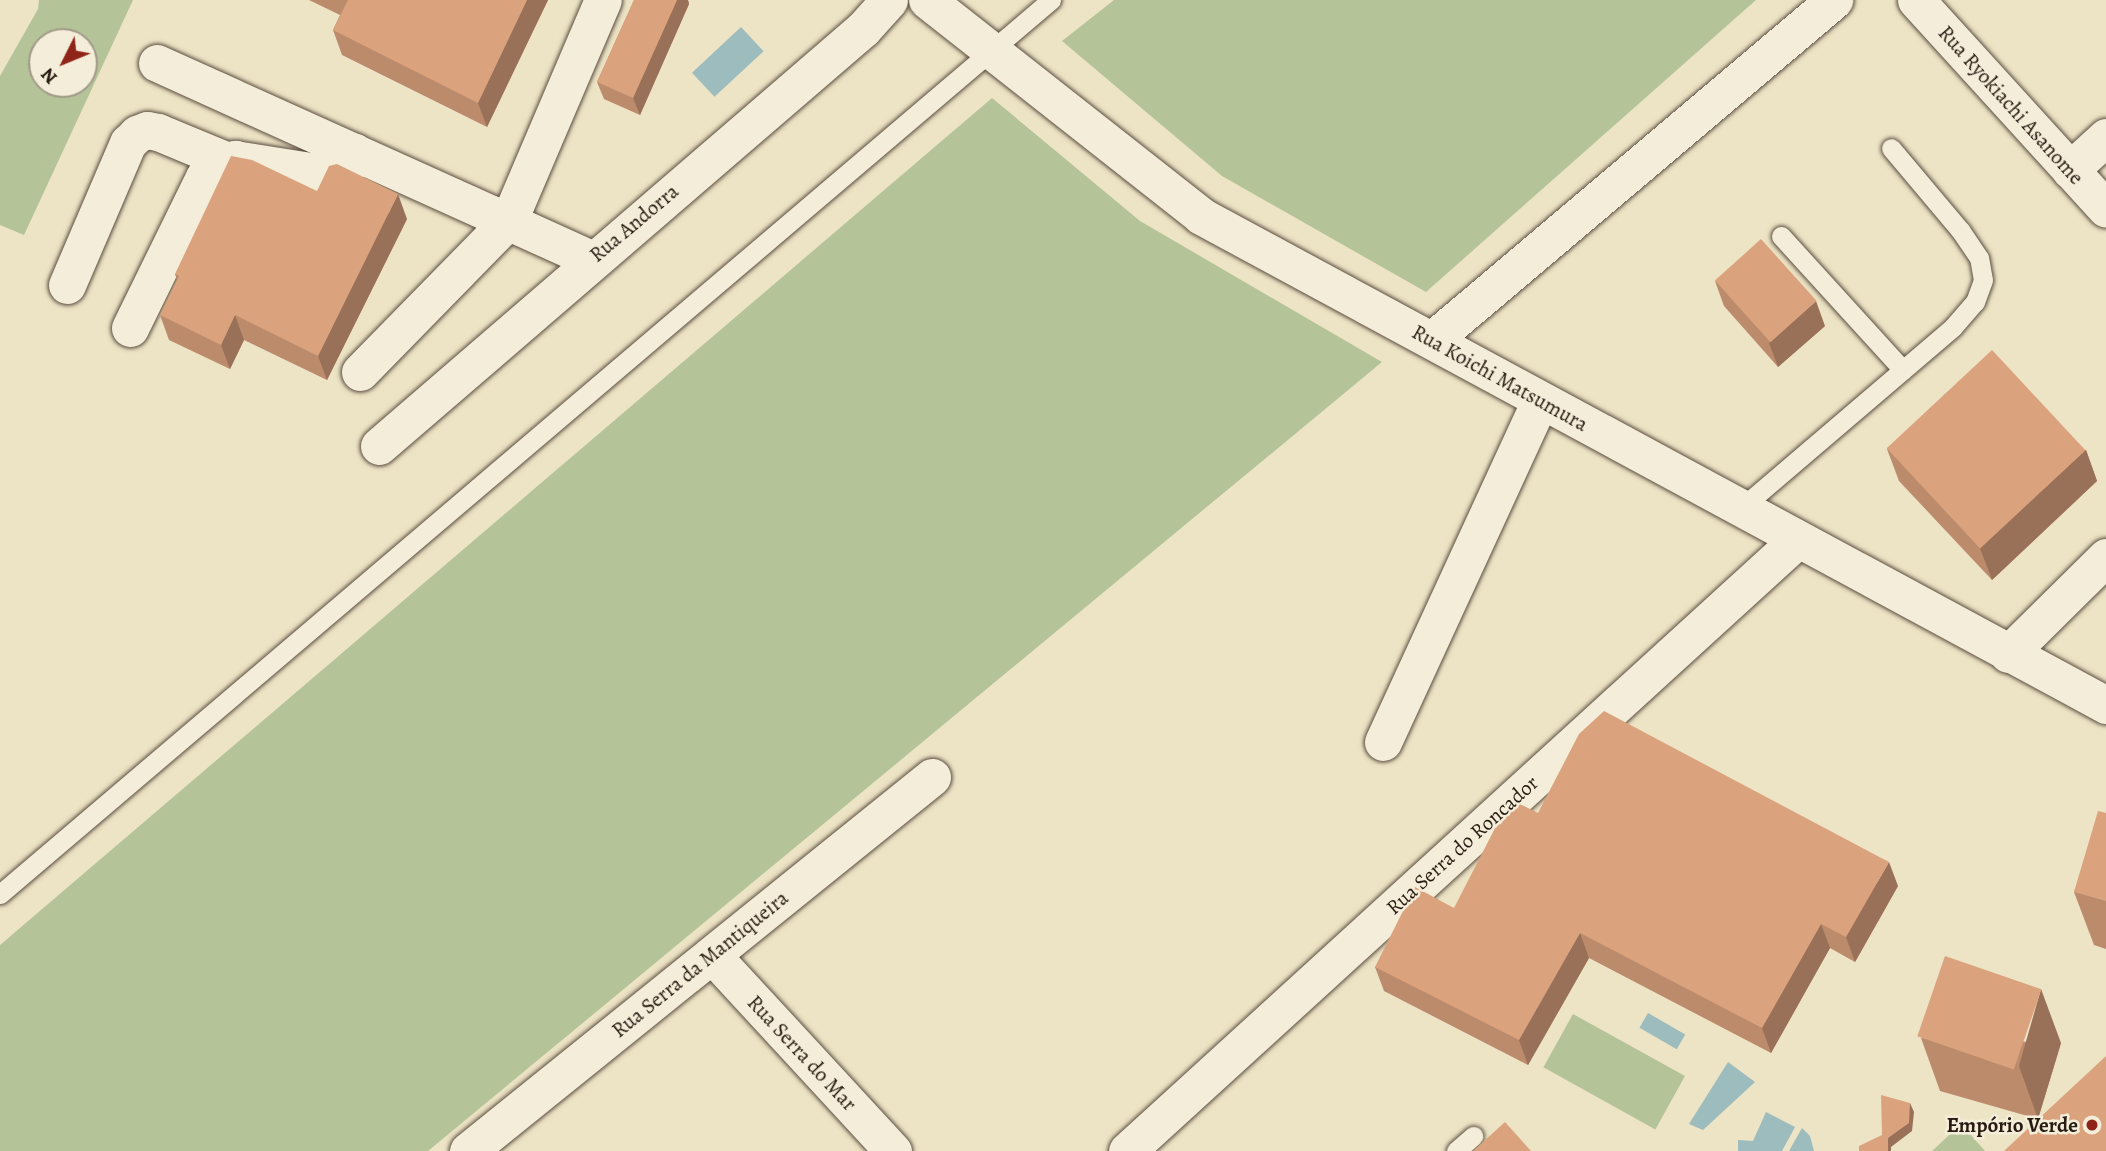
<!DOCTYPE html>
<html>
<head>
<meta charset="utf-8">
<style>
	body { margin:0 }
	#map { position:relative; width:2106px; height:1151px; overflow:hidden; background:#ede3c5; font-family:Alegreya,serif }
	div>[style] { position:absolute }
	.green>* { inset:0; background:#b4c498; transform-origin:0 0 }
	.water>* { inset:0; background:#9cbcbd; transform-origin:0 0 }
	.roads { filter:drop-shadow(0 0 2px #5a4d3f) drop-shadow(0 0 2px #5a4d3f) }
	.service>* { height:19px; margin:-9.5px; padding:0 9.5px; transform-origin:9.5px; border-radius:9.5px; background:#f3edd9 }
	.minor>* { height:37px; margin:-18.5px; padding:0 18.5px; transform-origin:18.5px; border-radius:18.5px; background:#f3edd9 }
	.wall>* { inset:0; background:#bb8b6c }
	.shaded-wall>* { inset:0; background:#997158 }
	.building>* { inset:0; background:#daa27d; transform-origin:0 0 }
	.dots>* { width:19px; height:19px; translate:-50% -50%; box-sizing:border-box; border:4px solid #f3edd9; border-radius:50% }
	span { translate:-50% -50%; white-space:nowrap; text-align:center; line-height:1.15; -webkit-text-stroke:5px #f3edd9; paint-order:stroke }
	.street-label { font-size:21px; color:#291b12 }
	.poi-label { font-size:21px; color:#291b12; font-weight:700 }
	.right { translate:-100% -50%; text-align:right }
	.north { position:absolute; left:28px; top:28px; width:70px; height:70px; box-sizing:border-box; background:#f3edd9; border:2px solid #a29989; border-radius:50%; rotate:227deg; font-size:19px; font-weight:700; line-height:28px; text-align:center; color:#291b12 }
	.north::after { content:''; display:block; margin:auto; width:24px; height:32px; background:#8f2418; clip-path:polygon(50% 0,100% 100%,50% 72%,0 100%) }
</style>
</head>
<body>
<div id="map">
	<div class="green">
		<i style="clip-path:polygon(evenodd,39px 0,133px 0,24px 235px,0 225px,0 76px,38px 9px,39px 0,42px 42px,84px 42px,84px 84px,42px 84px,42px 42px)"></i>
		<i style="clip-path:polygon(1114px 0,1756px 0,1426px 292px,1222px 176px,1062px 41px)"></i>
		<i style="clip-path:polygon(992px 98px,1140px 221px,1382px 362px,428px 1151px,0 1151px,0 945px)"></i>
		<i style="left:1573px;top:1014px;width:128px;height:61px;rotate:29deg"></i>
		<i style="clip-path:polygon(1961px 1124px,1985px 1151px,1932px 1151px)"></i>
	</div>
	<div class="water">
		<i style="left:741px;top:27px;width:33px;height:67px;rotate:47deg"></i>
		<i style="left:1648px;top:1013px;width:43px;height:17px;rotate:30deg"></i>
		<i style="clip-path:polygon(1728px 1062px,1755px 1082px,1703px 1130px,1689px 1124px)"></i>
		<i style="clip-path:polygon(1766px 1112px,1795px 1127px,1782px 1151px,1738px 1151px,1738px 1140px,1753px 1141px)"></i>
		<i style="clip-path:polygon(1802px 1128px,1810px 1136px,1814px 1151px,1789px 1151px)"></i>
	</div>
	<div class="roads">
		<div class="service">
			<i style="left:1781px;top:236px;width:181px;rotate:47.7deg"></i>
			<i style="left:1740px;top:509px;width:280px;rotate:-40.5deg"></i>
			<i style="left:1953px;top:327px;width:33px;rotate:-49deg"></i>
			<i style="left:1975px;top:302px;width:23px;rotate:-70deg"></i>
			<i style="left:1983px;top:280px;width:22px;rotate:-100deg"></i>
			<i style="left:1979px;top:258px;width:34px;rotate:-124deg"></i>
			<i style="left:1960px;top:230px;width:107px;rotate:-130.1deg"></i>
			<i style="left:0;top:894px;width:1380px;rotate:-40.39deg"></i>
			<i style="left:1456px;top:1151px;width:23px;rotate:-41deg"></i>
		</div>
		<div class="minor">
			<i style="left:927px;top:0;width:349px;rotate:38.2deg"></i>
			<i style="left:1201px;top:216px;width:1029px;rotate:28.38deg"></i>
			<i style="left:1916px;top:0;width:282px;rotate:47.7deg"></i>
			<i style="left:157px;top:63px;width:477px;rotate:24.3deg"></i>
			<i style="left:2070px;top:170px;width:49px;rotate:-42.5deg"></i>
			<i style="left:67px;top:285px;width:155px;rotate:-66.8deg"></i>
			<i style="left:128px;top:143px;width:13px;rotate:-45deg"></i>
			<i style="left:137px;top:134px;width:11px;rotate:-22deg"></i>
			<i style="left:147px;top:130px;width:11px;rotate:10deg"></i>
			<i style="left:158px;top:132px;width:70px;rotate:22.6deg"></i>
			<i style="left:130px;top:328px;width:168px;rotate:-63.9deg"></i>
			<i style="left:204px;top:177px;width:16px;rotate:-55deg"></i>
			<i style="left:213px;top:164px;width:23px;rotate:-13deg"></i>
			<i style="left:235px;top:159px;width:89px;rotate:9deg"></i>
			<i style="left:323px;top:173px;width:25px;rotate:-14deg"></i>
			<i style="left:347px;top:167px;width:17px;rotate:-66deg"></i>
			<i style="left:1432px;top:340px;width:527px;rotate:-40.22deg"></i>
			<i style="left:360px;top:372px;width:213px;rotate:-45.6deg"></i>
			<i style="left:509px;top:220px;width:239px;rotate:-66.9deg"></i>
			<i style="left:379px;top:446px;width:639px;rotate:-40.75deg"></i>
			<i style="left:863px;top:29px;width:39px;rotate:-48deg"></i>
			<i style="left:2008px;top:654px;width:138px;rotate:-44.7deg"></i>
			<i style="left:1383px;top:742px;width:376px;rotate:-65.3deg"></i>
			<i style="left:712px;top:955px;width:267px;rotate:47.3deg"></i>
			<i style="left:468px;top:1151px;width:596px;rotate:-38.87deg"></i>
			<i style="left:1127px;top:1151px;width:907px;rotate:-42.36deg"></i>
		</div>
	</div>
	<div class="wall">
		<i style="clip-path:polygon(309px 0,548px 0,487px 127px,342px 55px,333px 30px,340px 15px)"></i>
		<i style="clip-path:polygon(634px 0,688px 0,689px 4px,640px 115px,604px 99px,597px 82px)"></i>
		<i style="clip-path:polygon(317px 191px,407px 219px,327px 380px,244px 340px,230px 369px,169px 340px,160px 315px,177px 280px,175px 274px)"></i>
		<i style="clip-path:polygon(1715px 281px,1825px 326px,1778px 367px,1724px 306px)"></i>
		<i style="clip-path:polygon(1887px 449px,2086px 450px,2097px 481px,1992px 580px,1899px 481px)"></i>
		<i style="clip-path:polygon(1538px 813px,1898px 886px,1855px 962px,1830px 948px,1771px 1053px,1589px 958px,1528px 1065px,1384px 991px,1375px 967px,1454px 908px)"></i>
		<i style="clip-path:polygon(2106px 813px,2106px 949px,2094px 945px,2074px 892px)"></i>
		<i style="clip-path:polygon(1921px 1038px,2061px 1043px,2038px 1119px,1940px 1091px)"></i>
	</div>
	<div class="shaded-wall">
		<i style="clip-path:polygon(527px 0,548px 0,487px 127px,478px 103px)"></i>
		<i style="clip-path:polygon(677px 0,688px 0,689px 4px,640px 115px,633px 98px)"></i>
		<i style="clip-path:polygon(398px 194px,407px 219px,327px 380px,318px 356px)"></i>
		<i style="clip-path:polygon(1816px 301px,1825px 326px,1778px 367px,1769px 343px)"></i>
		<i style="clip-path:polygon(235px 315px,244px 340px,230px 369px,221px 345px)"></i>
		<i style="clip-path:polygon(2086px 450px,2097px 481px,1992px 580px,1980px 548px)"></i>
		<i style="clip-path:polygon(1889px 862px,1898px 886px,1855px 962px,1846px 937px)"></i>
		<i style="clip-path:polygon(1821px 924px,1830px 948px,1771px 1053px,1762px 1028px)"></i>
		<i style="clip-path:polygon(1580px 933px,1589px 958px,1528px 1065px,1519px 1040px)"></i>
		<i style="clip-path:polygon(2041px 989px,2061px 1043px,2038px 1119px,2019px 1066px)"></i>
		<i style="clip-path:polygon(1910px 1103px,1914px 1112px,1912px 1131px,1891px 1147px,1891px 1151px,1888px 1151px,1888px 1138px)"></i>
	</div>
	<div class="building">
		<i style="clip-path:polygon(348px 0,527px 0,478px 103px,333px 30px)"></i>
		<i style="clip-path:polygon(634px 0,677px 0,633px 98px,597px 82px)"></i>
		<i style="clip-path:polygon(231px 156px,252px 160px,317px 191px,329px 166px,337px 164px,398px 194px,318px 356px,235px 315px,221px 345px,160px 315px,179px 276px,175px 274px)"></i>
		<i style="left:1761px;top:239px;width:83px;height:62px;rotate:48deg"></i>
		<i style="left:1992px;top:350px;width:137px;height:144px;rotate:47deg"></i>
		<i style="clip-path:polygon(1604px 711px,1889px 862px,1846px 937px,1821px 924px,1762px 1028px,1580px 933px,1519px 1040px,1375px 967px,1415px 887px,1454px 908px,1510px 799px,1538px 813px,1579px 734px)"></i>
		<i style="clip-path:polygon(2098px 811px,2106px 813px,2106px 901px,2074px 892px)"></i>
		<i style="left:1945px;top:956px;width:102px;height:85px;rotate:19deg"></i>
		<i style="clip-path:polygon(2106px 1056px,2106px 1151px,2004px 1151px)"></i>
		<i style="clip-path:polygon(1881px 1095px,1910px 1103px,1909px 1123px,1888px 1138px,1888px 1151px,1859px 1151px,1859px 1146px,1882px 1135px)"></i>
		<i style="clip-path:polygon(1505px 1122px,1531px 1151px,1473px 1151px)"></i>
	</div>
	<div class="dots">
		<i style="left:2092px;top:1125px;background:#8f2418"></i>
	</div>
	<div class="street-label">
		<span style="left:2011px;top:105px;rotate:48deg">Rua Ryokiachi Asanome</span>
		<span style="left:634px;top:223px;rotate:-40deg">Rua Andorra</span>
		<span style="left:1500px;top:378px;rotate:29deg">Rua Koichi Matsumura</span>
		<span style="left:1462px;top:845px;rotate:-42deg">Rua Serra do Roncador</span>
		<span style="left:700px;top:964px;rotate:-39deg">Rua Serra da Mantiqueira</span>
		<span style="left:802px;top:1053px;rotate:47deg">Rua Serra do Mar</span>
	</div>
	<div class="poi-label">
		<span class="right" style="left:2078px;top:1125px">Empório Verde</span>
	</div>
	<div class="north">N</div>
</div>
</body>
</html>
